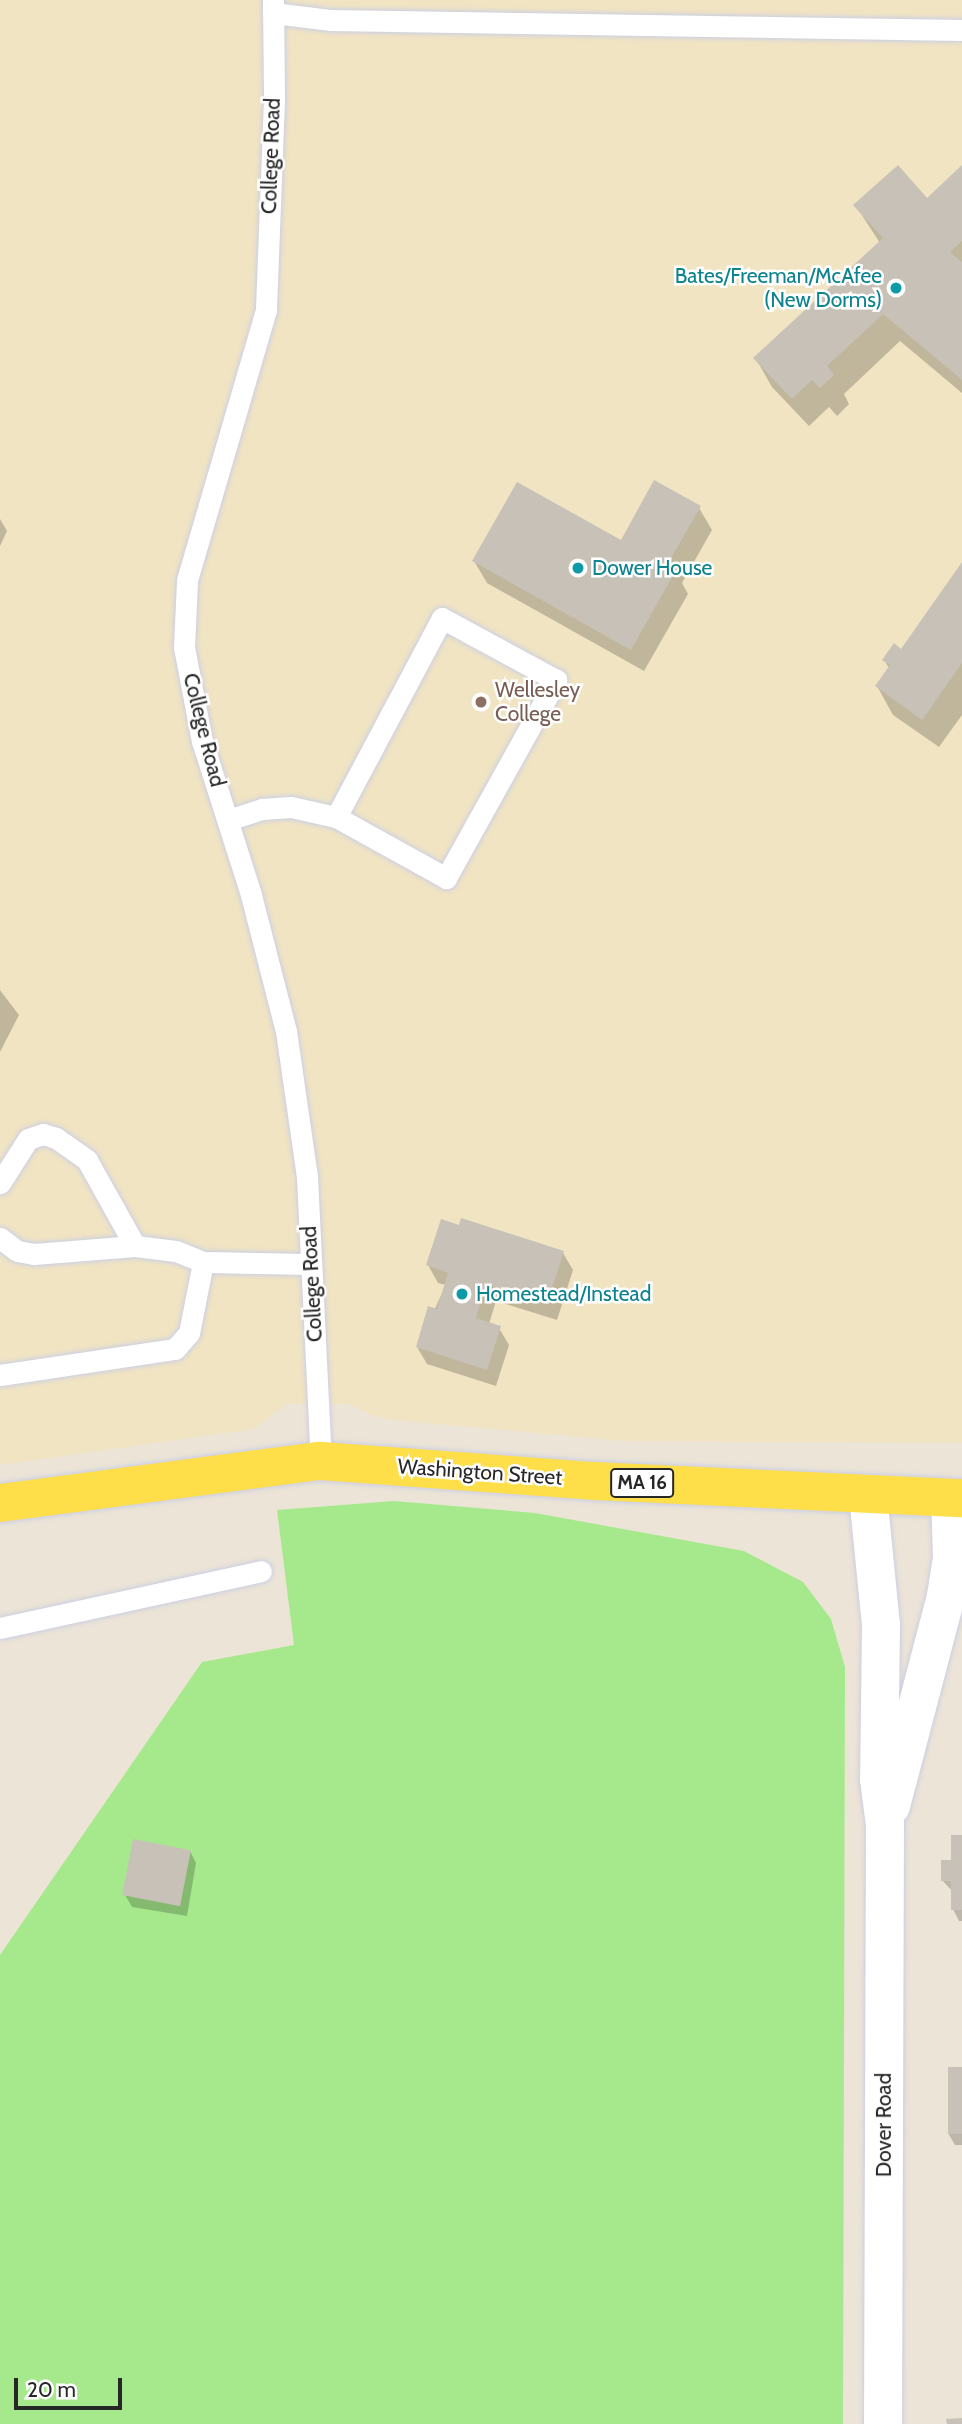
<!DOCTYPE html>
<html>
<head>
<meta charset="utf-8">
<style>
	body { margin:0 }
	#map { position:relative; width:962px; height:2424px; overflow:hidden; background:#ece4d6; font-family:Cabin,sans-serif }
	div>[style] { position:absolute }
	.education>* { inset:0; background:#f0e4c3 }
	.green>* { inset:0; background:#a6e98c }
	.shadow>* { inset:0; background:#0003 }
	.building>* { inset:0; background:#c7c1b7; transform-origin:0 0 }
	.roads { filter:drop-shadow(0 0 2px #cccfe3) drop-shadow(0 0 2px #cccfe3) }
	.service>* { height:21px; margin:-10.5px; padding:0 10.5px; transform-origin:10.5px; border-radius:10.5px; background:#fff }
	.tertiary>* { height:38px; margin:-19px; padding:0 19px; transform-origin:19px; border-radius:19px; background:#fff }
	.primary>* { height:38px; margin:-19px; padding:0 19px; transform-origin:19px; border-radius:19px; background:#ffdf49 }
	.dots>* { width:19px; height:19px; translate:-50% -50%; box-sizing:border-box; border:4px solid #fff; border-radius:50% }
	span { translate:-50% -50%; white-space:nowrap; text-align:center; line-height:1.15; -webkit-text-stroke:5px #fff; paint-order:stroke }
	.shield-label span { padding:2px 5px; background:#fff; border:2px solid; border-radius:5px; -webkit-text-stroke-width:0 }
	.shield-label { font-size:19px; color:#272727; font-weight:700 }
	.street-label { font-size:21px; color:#272727 }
	.culture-label { font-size:21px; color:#0d838f }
	.right { translate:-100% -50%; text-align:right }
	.left { translate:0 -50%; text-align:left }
	.education-label { font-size:21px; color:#785e54 }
	.scale { position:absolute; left:14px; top:2378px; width:108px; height:32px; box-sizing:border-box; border:4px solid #272727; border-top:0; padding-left:9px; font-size:21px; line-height:24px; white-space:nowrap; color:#272727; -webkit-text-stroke:5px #fff; paint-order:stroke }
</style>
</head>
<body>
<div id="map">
	<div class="education">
		<i style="clip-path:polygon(0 0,962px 0,962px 1443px,624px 1441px,382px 1419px,348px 1404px,286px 1404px,254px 1429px,0 1465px)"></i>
	</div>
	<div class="green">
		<i style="clip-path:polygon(394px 1501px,535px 1513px,744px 1551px,803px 1582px,831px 1619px,845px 1667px,843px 2424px,0 2424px,0 1955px,202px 1662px,294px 1645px,277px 1510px)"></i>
	</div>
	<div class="shadow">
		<i style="clip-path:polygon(962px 167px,962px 393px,900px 341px,844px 394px,849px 404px,837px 416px,829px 407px,809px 426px,772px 387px,756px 359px,880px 243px,856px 206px,927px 200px)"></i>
		<i style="clip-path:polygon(699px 508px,712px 530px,682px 583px,688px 594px,644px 671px,487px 583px,474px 561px,622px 542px)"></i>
		<i style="clip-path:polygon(0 519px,7px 531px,0 546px)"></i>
		<i style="clip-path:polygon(962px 566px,962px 715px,939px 747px,893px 715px,877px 686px,889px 668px,884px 660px,901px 651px)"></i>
		<i style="clip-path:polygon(0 990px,19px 1015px,0 1052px)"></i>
		<i style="clip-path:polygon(563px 1253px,573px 1270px,557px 1320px,496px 1301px,489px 1324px,499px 1328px,509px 1345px,496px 1386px,427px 1364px,417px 1347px,446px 1285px,438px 1283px,428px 1265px)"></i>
		<i style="clip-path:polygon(962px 1837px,962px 1921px,959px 1921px,953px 1909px,953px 1892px,942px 1880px)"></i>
		<i style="clip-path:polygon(190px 1851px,196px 1863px,187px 1916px,132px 1907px,125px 1895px)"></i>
		<i style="clip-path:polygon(962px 2069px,962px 2145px,955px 2145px,948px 2133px)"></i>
	</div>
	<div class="building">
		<i style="clip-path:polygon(898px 165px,927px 198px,962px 165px,962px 241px,950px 252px,962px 262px,962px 380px,883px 314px,827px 366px,834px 375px,820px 388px,812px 380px,792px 399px,753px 358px,883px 238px,853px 205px)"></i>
		<i style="clip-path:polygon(654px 480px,701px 506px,667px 565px,676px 570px,631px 650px,472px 561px,517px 482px,621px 540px)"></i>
		<i style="clip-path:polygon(962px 562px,962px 663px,922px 720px,875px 686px,890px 665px,882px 660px,894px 643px,901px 649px)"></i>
		<i style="clip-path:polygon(461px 1218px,564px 1251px,547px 1304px,486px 1284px,476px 1318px,501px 1326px,487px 1370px,416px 1347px,428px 1306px,437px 1309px,448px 1273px,426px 1265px,441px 1219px,459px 1225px)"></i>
		<i style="clip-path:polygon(951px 1835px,962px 1835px,962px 1910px,951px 1910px,951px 1881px,941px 1881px,941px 1860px,951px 1860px)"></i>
		<i style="left:133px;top:1839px;width:59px;height:57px;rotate:11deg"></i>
		<i style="left:948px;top:2067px;width:14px;height:67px"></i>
		<i style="clip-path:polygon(962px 2418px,962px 2424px,947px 2424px,946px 2419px)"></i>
	</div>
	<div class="roads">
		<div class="service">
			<i style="left:273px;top:0;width:100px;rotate:89.4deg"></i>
			<i style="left:274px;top:100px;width:210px;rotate:92.2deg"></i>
			<i style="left:266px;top:310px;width:282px;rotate:106.3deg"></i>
			<i style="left:187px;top:581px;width:66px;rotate:92.6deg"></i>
			<i style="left:184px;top:647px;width:96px;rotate:79.2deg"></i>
			<i style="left:202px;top:741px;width:162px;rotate:72.3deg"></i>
			<i style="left:251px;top:895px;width:140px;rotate:75.6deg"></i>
			<i style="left:286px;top:1031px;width:148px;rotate:81.8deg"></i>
			<i style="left:307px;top:1177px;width:284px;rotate:87.2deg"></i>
			<i style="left:273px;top:13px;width:57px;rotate:7deg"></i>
			<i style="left:330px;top:20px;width:632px;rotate:0.91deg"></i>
			<i style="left:228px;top:820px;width:36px;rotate:-18deg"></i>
			<i style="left:262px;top:809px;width:29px;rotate:-4deg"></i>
			<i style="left:291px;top:807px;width:46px;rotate:12.5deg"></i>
			<i style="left:336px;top:817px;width:126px;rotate:29deg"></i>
			<i style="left:446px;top:878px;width:227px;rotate:-60.9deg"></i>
			<i style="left:556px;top:680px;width:130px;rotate:-151.5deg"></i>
			<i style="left:442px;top:618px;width:225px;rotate:118deg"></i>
			<i style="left:0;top:1183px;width:52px;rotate:-57.5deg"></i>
			<i style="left:28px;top:1139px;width:16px;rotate:-18deg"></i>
			<i style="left:43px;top:1134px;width:14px;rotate:17deg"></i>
			<i style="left:56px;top:1138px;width:38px;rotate:35deg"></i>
			<i style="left:87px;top:1160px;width:98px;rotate:60.8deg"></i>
			<i style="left:0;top:1238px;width:21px;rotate:37deg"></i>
			<i style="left:17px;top:1251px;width:17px;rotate:10deg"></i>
			<i style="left:34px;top:1254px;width:101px;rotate:-4.5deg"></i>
			<i style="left:135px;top:1246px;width:41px;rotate:7deg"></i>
			<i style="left:176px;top:1251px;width:29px;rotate:22deg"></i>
			<i style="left:203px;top:1262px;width:108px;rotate:1.1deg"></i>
			<i style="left:0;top:1375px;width:177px;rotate:-8.5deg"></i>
			<i style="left:175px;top:1349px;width:21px;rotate:-49deg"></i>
			<i style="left:189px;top:1333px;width:72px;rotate:-78.8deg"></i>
			<i style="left:0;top:1628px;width:267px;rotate:-12.3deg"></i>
		</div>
		<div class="tertiary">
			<i style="left:868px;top:1495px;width:131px;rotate:84.3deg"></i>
			<i style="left:881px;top:1625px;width:154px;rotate:90.7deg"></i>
			<i style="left:879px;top:1779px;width:46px;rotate:82.6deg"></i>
			<i style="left:885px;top:1825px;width:599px;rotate:90.19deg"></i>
			<i style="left:891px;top:1806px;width:217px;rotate:-75.3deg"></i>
			<i style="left:946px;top:1596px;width:39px;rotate:-81deg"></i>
			<i style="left:952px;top:1557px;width:59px;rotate:-91.9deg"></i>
		</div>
		<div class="primary">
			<i style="left:0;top:1503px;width:324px;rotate:-7.5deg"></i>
			<i style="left:321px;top:1461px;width:275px;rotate:4.2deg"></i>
			<i style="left:595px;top:1481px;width:367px;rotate:2.7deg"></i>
		</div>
	</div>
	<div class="dots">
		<i style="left:896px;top:288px;background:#0f9aa8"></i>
		<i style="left:578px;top:568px;background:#0f9aa8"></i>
		<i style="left:481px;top:702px;background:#8d6e63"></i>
		<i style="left:462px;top:1294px;background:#0f9aa8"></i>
	</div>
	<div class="shield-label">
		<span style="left:642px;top:1483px">MA 16</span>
	</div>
	<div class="street-label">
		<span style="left:271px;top:156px;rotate:-88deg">College Road</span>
		<span style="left:204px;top:730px;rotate:76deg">College Road</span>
		<span style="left:312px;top:1284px;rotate:-93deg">College Road</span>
		<span style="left:480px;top:1472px;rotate:4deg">Washington Street</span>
		<span style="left:884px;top:2125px;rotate:-90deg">Dover Road</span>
	</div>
	<div class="culture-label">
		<span class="right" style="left:882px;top:288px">Bates/Freeman/McAfee<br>(New Dorms)</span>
		<span class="left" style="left:592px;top:568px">Dower House</span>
		<span class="left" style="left:476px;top:1294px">Homestead/Instead</span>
	</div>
	<div class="education-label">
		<span class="left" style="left:495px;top:702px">Wellesley<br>College</span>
	</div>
	<div class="scale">20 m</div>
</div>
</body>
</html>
